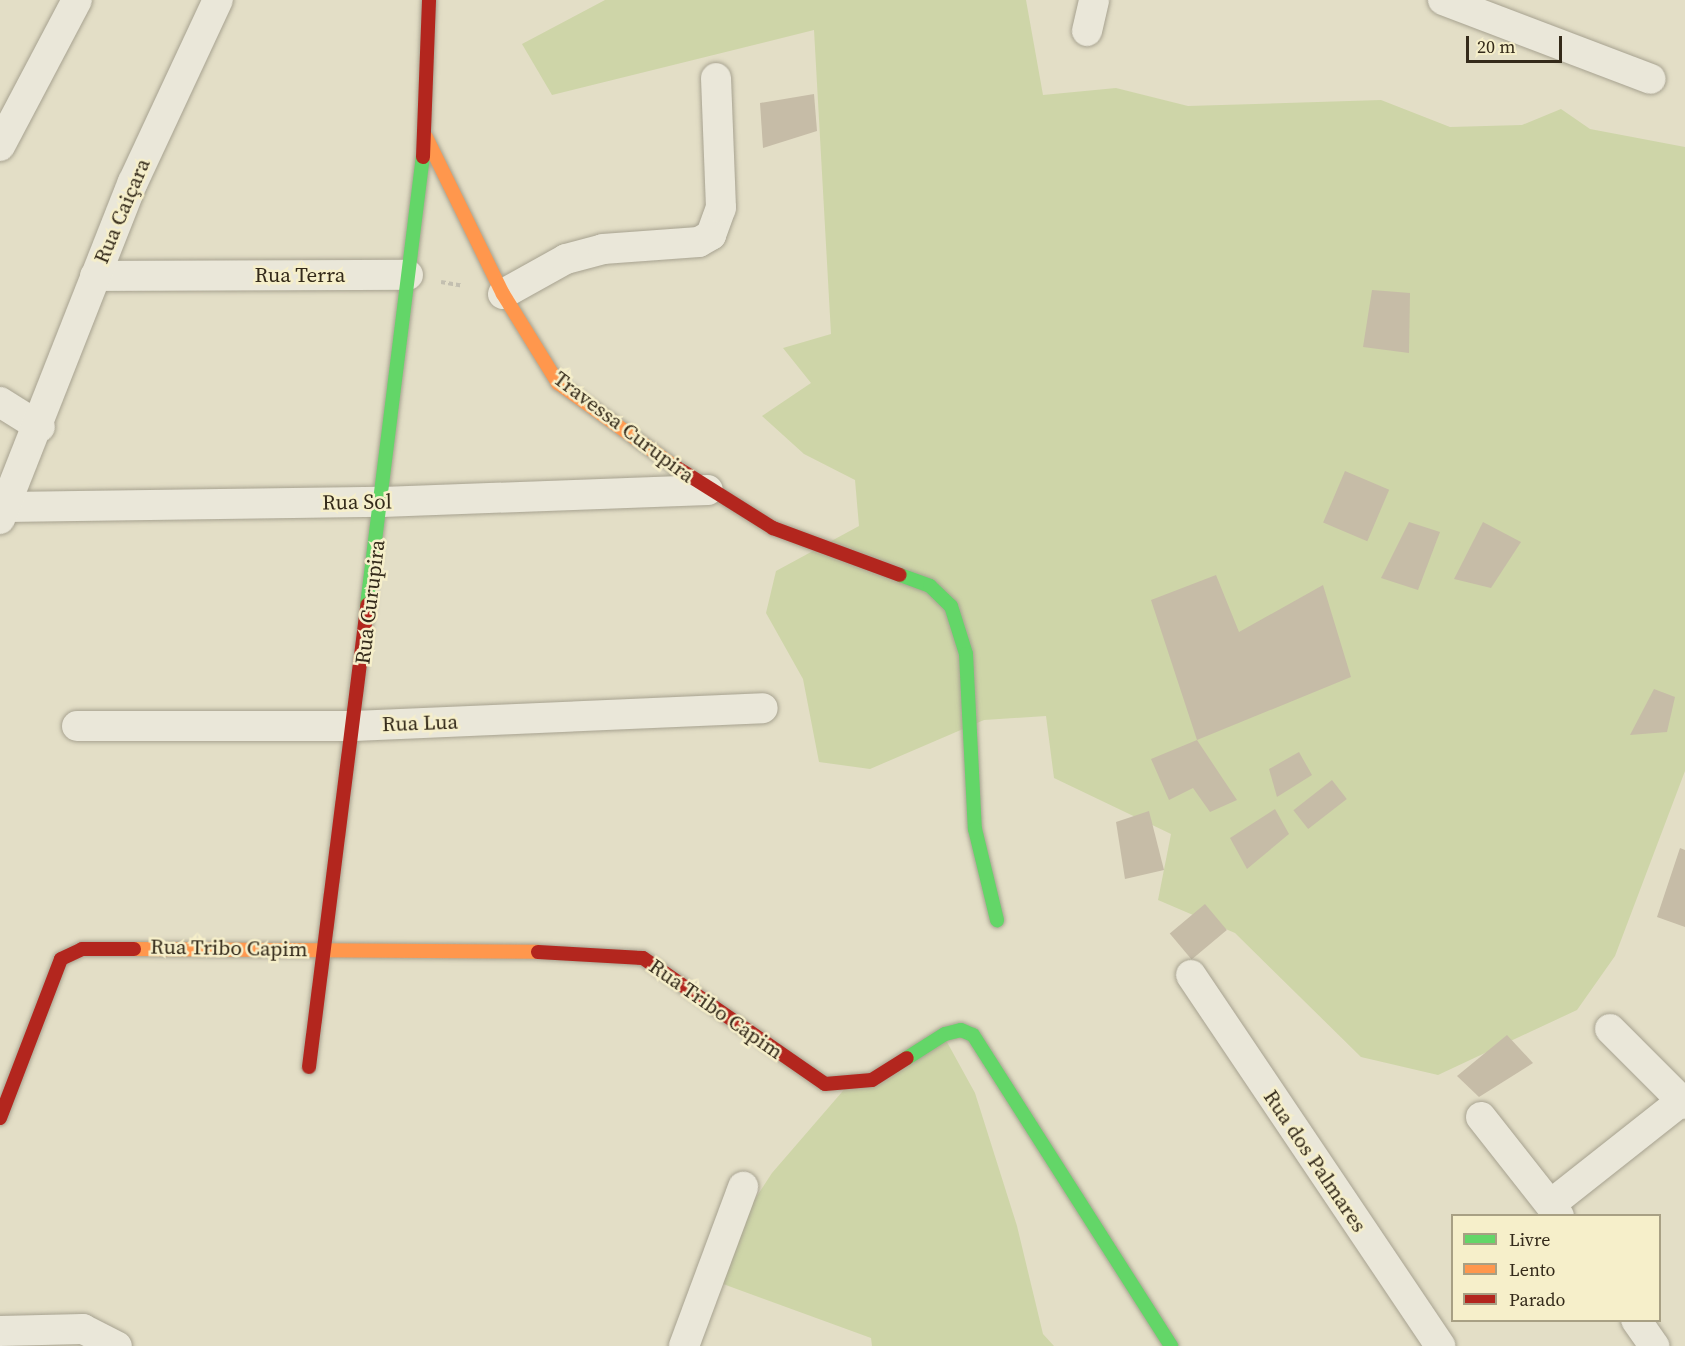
<!DOCTYPE html>
<html>
<head>
<meta charset="utf-8">
<style>
	body { margin:0 }
	#map { position:relative; width:1685px; height:1346px; overflow:hidden; background:#e3dec6; font-family:"Source Serif 4",serif }
	div>[style] { position:absolute }
	.green>* { inset:0; background:#ced5a8 }
	.building>* { inset:0; background:#c6bca7; transform-origin:0 0 }
	.path>* { height:4px; margin-top:-2px; transform-origin:0; background:repeating-linear-gradient(90deg,#c3bfb0 0 4.5px,transparent 0 7.5px) }
	.roads { filter:drop-shadow(0 0 2px #a7a290) drop-shadow(0 0 2px #a7a290) }
	.street>* { height:30px; margin:-15px; padding:0 15px; transform-origin:15px; border-radius:15px; background:#eae7d9 }
	.fast>* { height:14px; margin:-7px; padding:0 7px; transform-origin:7px; border-radius:7px; background:#63d668 }
	.slow>* { height:14px; margin:-7px; padding:0 7px; transform-origin:7px; border-radius:7px; background:#ff974d }
	.jam>* { height:14px; margin:-7px; padding:0 7px; transform-origin:7px; border-radius:7px; background:#b3261e }
	span { translate:-50% -50%; white-space:nowrap; text-align:center; line-height:1.15; -webkit-text-stroke:5px #f6efca; paint-order:stroke }
	.street-label { font-size:21px; color:#342a1a }
	.legend { position:absolute; left:1451px; top:1214px; width:210px; height:108px; box-sizing:border-box; background:#f6efca; border:2px solid #a8a084; margin:0; padding:8px 10px; list-style:none; font-size:18px; color:#342a1a }
	.legend li { display:flex; align-items:center; gap:12px; height:30px }
	.legend b { width:30px; border:2px solid #a8a084 }
	.scale { position:absolute; left:1466px; top:36px; width:96px; height:27px; box-sizing:border-box; border:3px solid #342a1a; border-top:0; padding-left:8px; font-size:18px; line-height:21px; white-space:nowrap; color:#342a1a; -webkit-text-stroke:4px #f6efca; paint-order:stroke }
</style>
</head>
<body>
<div id="map">
	<div class="green">
		<i style="clip-path:polygon(605px 0,1026px 0,1043px 95px,1116px 88px,1188px 106px,1381px 100px,1450px 127px,1522px 125px,1561px 109px,1590px 129px,1685px 147px,1685px 771px,1615px 956px,1577px 1010px,1438px 1075px,1361px 1057px,1235px 933px,1158px 900px,1171px 834px,1054px 778px,1046px 716px,984px 720px,870px 769px,819px 762px,803px 679px,766px 613px,776px 571px,859px 526px,855px 480px,804px 454px,762px 416px,811px 383px,783px 348px,831px 334px,814px 30px,552px 95px,522px 44px)"></i>
		<i style="clip-path:polygon(942px 1033px,975px 1093px,1017px 1226px,1043px 1334px,1054px 1346px,872px 1346px,871px 1338px,704px 1277px,772px 1173px,848px 1085px)"></i>
	</div>
	<div class="building">
		<i style="clip-path:polygon(814px 94px,817px 131px,763px 148px,760px 103px)"></i>
		<i style="clip-path:polygon(1372px 290px,1410px 293px,1409px 353px,1363px 347px)"></i>
		<i style="left:1345px;top:471px;width:48px;height:56px;rotate:23deg"></i>
		<i style="clip-path:polygon(1409px 522px,1440px 532px,1418px 590px,1381px 578px)"></i>
		<i style="clip-path:polygon(1483px 522px,1521px 542px,1491px 588px,1454px 579px)"></i>
		<i style="clip-path:polygon(1216px 575px,1239px 632px,1323px 585px,1351px 677px,1197px 740px,1151px 600px)"></i>
		<i style="clip-path:polygon(1654px 689px,1675px 697px,1667px 732px,1630px 735px)"></i>
		<i style="clip-path:polygon(1197px 740px,1237px 800px,1210px 812px,1193px 788px,1169px 800px,1151px 759px)"></i>
		<i style="clip-path:polygon(1299px 752px,1312px 775px,1277px 797px,1269px 769px)"></i>
		<i style="left:1332px;top:780px;width:24px;height:49px;rotate:52deg"></i>
		<i style="clip-path:polygon(1275px 809px,1289px 834px,1247px 869px,1230px 838px)"></i>
		<i style="clip-path:polygon(1149px 811px,1164px 870px,1125px 879px,1116px 822px)"></i>
		<i style="clip-path:polygon(1680px 848px,1685px 850px,1685px 927px,1657px 917px)"></i>
		<i style="left:1205px;top:904px;width:34px;height:46px;rotate:50deg"></i>
		<i style="clip-path:polygon(1507px 1035px,1533px 1063px,1479px 1097px,1457px 1076px)"></i>
	</div>
	<div class="path">
		<i style="left:441px;top:282px;width:22px;rotate:10deg"></i>
	</div>
	<div class="roads">
		<div class="street">
			<i style="left:1443px;top:0;width:222px;rotate:20.8deg"></i>
			<i style="left:1087px;top:31px;width:32px;rotate:-77deg"></i>
			<i style="left:0;top:146px;width:165px;rotate:-62.2deg"></i>
			<i style="left:95px;top:276px;width:313px;rotate:-0.2deg"></i>
			<i style="left:503px;top:294px;width:72px;rotate:-29.1deg"></i>
			<i style="left:566px;top:259px;width:38px;rotate:-15deg"></i>
			<i style="left:603px;top:249px;width:96px;rotate:-4.2deg"></i>
			<i style="left:699px;top:242px;width:14px;rotate:-30deg"></i>
			<i style="left:711px;top:235px;width:29px;rotate:-70deg"></i>
			<i style="left:721px;top:208px;width:130px;rotate:-92.2deg"></i>
			<i style="left:0;top:402px;width:47px;rotate:32deg"></i>
			<i style="left:6px;top:507px;width:376px;rotate:-0.8deg"></i>
			<i style="left:382px;top:502px;width:326px;rotate:-2.1deg"></i>
			<i style="left:0;top:519px;width:362px;rotate:-68.5deg"></i>
			<i style="left:133px;top:182px;width:201px;rotate:-65deg"></i>
			<i style="left:77px;top:726px;width:277px"></i>
			<i style="left:354px;top:726px;width:409px;rotate:-2.5deg"></i>
			<i style="left:1191px;top:975px;width:447px;rotate:56.1deg"></i>
			<i style="left:1610px;top:1029px;width:106px;rotate:45deg"></i>
			<i style="left:1481px;top:1117px;width:126px;rotate:51.8deg"></i>
			<i style="left:1551px;top:1204px;width:171px;rotate:-38.3deg"></i>
			<i style="left:1636px;top:1320px;width:32px;rotate:55deg"></i>
			<i style="left:0;top:1331px;width:83px;rotate:-1.4deg"></i>
			<i style="left:83px;top:1329px;width:38px;rotate:27deg"></i>
			<i style="left:684px;top:1346px;width:170px;rotate:-69.6deg"></i>
		</div>
		<div class="fast">
			<i style="left:900px;top:575px;width:32px;rotate:20deg"></i>
			<i style="left:930px;top:586px;width:29px;rotate:44deg"></i>
			<i style="left:951px;top:606px;width:50px;rotate:72.6deg"></i>
			<i style="left:966px;top:654px;width:175px;rotate:87.1deg"></i>
			<i style="left:975px;top:829px;width:94px;rotate:76.4deg"></i>
			<i style="left:367px;top:605px;width:451px;rotate:-82.9deg"></i>
			<i style="left:907px;top:1058px;width:45px;rotate:-32.3deg"></i>
			<i style="left:945px;top:1034px;width:16px;rotate:-14deg"></i>
			<i style="left:961px;top:1030px;width:13px;rotate:23deg"></i>
			<i style="left:973px;top:1035px;width:369px;rotate:57.5deg"></i>
		</div>
		<div class="slow">
			<i style="left:426px;top:137px;width:175px;rotate:63.9deg"></i>
			<i style="left:503px;top:294px;width:105px;rotate:58.3deg"></i>
			<i style="left:558px;top:383px;width:143px;rotate:35.6deg"></i>
			<i style="left:134px;top:949px;width:404px;rotate:0.4deg"></i>
		</div>
		<div class="jam">
			<i style="left:423px;top:157px;width:157px;rotate:-87.8deg"></i>
			<i style="left:674px;top:466px;width:117px;rotate:32.1deg"></i>
			<i style="left:773px;top:528px;width:135px;rotate:20.3deg"></i>
			<i style="left:538px;top:952px;width:105px;rotate:3.3deg"></i>
			<i style="left:643px;top:958px;width:221px;rotate:34.7deg"></i>
			<i style="left:825px;top:1084px;width:47px;rotate:-4.9deg"></i>
			<i style="left:872px;top:1080px;width:41px;rotate:-32.2deg"></i>
			<i style="left:309px;top:1067px;width:466px;rotate:-82.8deg"></i>
			<i style="left:0;top:1118px;width:170px;rotate:-69deg"></i>
			<i style="left:61px;top:959px;width:23px;rotate:-25deg"></i>
			<i style="left:82px;top:949px;width:52px"></i>
		</div>
	</div>
	<div class="street-label">
		<span style="left:122px;top:211px;rotate:-67deg">Rua Caiçara</span>
		<span style="left:300px;top:275px">Rua Terra</span>
		<span style="left:624px;top:427px;rotate:37deg">Travessa Curupira</span>
		<span style="left:357px;top:502px;rotate:-1deg">Rua Sol</span>
		<span style="left:370px;top:602px;rotate:-83deg">Rua Curupira</span>
		<span style="left:420px;top:723px;rotate:-2deg">Rua Lua</span>
		<span style="left:229px;top:948px;rotate:1deg">Rua Tribo Capim</span>
		<span style="left:716px;top:1009px;rotate:35deg">Rua Tribo Capim</span>
		<span style="left:1315px;top:1161px;rotate:56deg">Rua dos Palmares</span>
	</div>
	<ul class="legend">
	<li><b style="height:8px;background:#63d668"></b>Livre</li>
	<li><b style="height:8px;background:#ff974d"></b>Lento</li>
	<li><b style="height:8px;background:#b3261e"></b>Parado</li>
	</ul>
	<div class="scale">20 m</div>
</div>
</body>
</html>
